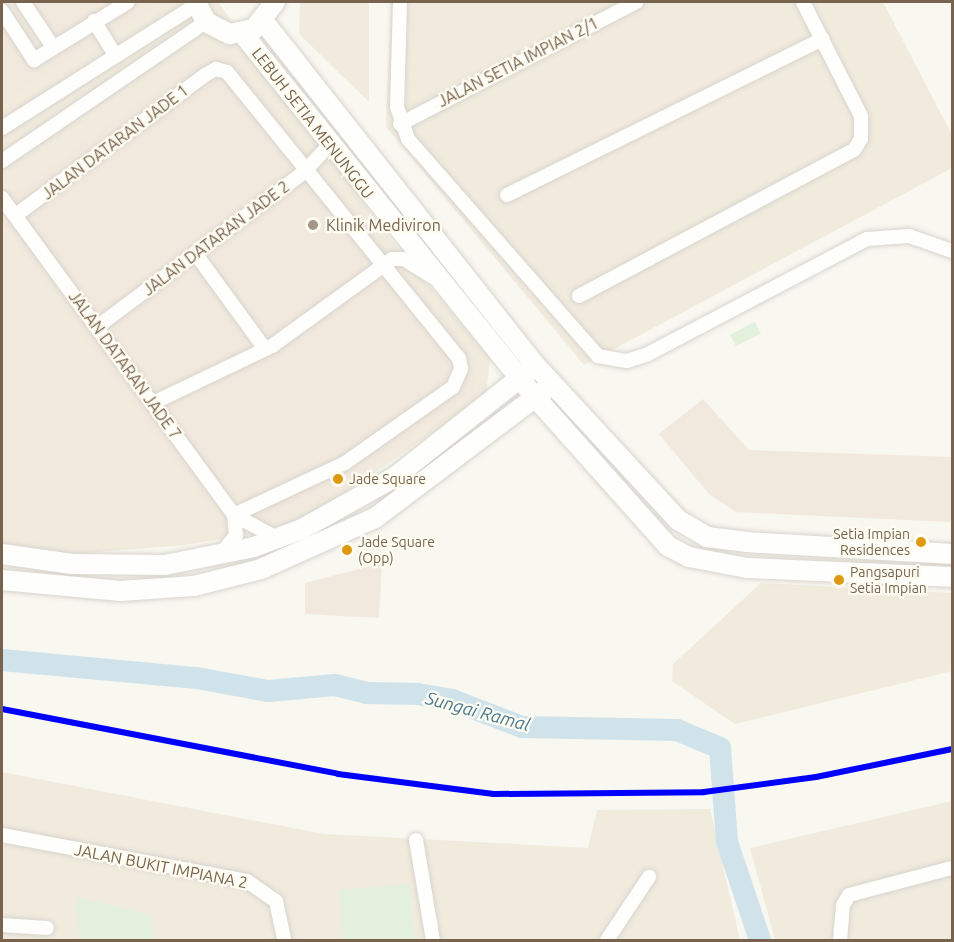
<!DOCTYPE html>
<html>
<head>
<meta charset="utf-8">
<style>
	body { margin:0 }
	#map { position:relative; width:954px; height:942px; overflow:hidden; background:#f8f7f0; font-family:Ubuntu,sans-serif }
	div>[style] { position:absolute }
	.residential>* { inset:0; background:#f1ebde }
	.commercial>* { inset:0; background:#f2e9de }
	.green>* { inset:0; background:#e3f0db; transform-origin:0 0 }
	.river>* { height:22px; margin:-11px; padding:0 11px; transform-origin:11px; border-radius:11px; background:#d0e3ea }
	.roads { filter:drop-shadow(0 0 2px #d8d4cd) drop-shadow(0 0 2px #d8d4cd) }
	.street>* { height:14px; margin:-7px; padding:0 7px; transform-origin:7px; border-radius:7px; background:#fefefd }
	.secondary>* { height:20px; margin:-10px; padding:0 10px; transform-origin:10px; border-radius:10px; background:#fefefd }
	.rail-1>* { height:6px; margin:-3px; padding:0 3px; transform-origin:3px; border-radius:3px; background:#00f }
	.dots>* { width:16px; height:16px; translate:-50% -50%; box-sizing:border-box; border:3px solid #fffcf2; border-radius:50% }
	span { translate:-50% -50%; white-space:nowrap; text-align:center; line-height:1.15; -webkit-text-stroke:4.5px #fffcf2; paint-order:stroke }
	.bus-label { font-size:14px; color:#78644e }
	.left { translate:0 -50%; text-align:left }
	.right { translate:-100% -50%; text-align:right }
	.street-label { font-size:16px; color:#78644e }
	.poi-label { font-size:16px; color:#78644e }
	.water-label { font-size:18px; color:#4b7a92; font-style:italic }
	.frame { position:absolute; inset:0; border:3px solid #78644e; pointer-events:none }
</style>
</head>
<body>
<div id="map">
	<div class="residential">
		<i style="clip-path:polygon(2px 2px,218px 2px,390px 239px,490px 358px,486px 396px,318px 511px,276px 530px,185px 545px,72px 554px,2px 545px)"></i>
		<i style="clip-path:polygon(300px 2px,369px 2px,369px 102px,299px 34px)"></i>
		<i style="clip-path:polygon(391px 2px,883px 2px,952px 135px,952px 168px,584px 365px,386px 127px)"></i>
		<i style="clip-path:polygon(761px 583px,952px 593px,952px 671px,735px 724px,672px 681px,673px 664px)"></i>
		<i style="clip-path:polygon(2px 772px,324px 834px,588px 848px,597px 810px,710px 809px,740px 940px,2px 940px)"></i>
		<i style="clip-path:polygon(952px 801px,952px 940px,775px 940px,750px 848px)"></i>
	</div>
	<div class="commercial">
		<i style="clip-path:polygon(2px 2px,162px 2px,2px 102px)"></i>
		<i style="clip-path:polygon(209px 51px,241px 63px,301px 147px,477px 359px,473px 393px,317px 506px,222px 536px,215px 509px,207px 507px,2px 225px,2px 200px)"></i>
		<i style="clip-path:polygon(703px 399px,749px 450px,952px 457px,952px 522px,736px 512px,709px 494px,659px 434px)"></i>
		<i style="clip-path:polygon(382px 563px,379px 618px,305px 614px,305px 583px)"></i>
	</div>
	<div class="green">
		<i style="left:755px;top:322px;width:13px;height:28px;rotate:63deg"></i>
		<i style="left:410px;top:884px;width:56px;height:71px;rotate:85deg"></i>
		<i style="clip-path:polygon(76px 897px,151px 915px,153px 940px,79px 940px)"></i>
	</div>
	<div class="river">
		<i style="left:2px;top:660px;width:196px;rotate:5.3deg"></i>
		<i style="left:197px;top:678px;width:72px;rotate:10.4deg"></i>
		<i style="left:268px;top:691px;width:67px;rotate:-5.1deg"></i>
		<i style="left:335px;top:685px;width:33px;rotate:14deg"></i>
		<i style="left:367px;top:693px;width:51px;rotate:1.1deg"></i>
		<i style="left:418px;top:694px;width:35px;rotate:10deg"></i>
		<i style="left:452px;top:700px;width:75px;rotate:21.1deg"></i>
		<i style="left:522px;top:727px;width:155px;rotate:1.1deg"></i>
		<i style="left:677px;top:730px;width:47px;rotate:22.7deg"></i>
		<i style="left:720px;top:748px;width:94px;rotate:85.7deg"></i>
		<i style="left:727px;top:842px;width:103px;rotate:71.4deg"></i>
	</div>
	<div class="roads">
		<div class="street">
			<i style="left:23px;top:2px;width:54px;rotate:56.3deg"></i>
			<i style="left:400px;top:2px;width:105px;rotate:91.6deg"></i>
			<i style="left:397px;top:107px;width:34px;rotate:71deg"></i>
			<i style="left:408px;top:139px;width:288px;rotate:48.8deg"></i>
			<i style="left:598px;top:356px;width:29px;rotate:10deg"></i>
			<i style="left:627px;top:361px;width:20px;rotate:-18deg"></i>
			<i style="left:646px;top:355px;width:250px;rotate:-27.7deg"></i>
			<i style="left:867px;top:239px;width:42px;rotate:-4.1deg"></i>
			<i style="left:909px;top:236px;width:46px;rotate:19.2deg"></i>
			<i style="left:2px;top:11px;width:59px;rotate:56.9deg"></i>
			<i style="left:34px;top:60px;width:110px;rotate:-31.7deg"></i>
			<i style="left:94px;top:21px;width:40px;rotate:58deg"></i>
			<i style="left:400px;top:124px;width:266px;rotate:-27.3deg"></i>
			<i style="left:2px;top:128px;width:230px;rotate:-32.4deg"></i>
			<i style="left:2px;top:161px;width:247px;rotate:-34.3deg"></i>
			<i style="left:507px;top:195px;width:352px;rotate:-26.3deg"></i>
			<i style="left:2px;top:198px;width:393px;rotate:53.8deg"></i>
			<i style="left:234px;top:515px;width:49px;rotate:28.1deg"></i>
			<i style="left:16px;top:215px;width:235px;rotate:-36.5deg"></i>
			<i style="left:205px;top:75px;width:13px;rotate:-29deg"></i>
			<i style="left:216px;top:69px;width:11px;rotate:15deg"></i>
			<i style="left:227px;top:72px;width:368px;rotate:51deg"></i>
			<i style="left:459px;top:358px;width:11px;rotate:80deg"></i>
			<i style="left:461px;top:369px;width:20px;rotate:114deg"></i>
			<i style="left:453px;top:387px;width:132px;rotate:144.9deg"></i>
			<i style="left:345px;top:463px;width:123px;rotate:154.9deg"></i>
			<i style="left:195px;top:253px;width:119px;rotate:53.9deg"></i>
			<i style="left:579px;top:296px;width:311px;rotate:-28deg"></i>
			<i style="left:854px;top:150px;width:13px;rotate:-58deg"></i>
			<i style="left:861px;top:139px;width:23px;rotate:-90deg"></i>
			<i style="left:861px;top:116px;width:128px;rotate:-117deg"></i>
			<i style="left:97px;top:327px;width:259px;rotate:-36.8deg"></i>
			<i style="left:304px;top:172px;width:38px;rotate:-47deg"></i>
			<i style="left:153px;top:403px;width:132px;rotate:-25.6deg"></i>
			<i style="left:272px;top:346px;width:148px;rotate:-35.9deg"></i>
			<i style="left:392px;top:259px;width:12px"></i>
			<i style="left:404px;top:259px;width:32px;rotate:32deg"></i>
			<i style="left:220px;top:555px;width:26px;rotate:-51deg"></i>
			<i style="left:236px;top:535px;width:20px;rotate:-96deg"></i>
			<i style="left:2px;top:835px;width:249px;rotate:10.6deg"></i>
			<i style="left:247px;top:881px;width:35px;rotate:35deg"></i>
			<i style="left:276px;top:901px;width:40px;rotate:78deg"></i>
			<i style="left:416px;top:840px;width:101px;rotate:80.4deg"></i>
			<i style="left:2px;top:925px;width:45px;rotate:3.8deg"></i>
			<i style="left:607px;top:940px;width:76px;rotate:-56.3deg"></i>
			<i style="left:840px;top:940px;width:35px;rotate:-85deg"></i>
			<i style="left:843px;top:905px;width:12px;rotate:-59deg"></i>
			<i style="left:849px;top:895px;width:106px;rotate:-14.7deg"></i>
		</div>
		<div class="secondary">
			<i style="left:196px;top:2px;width:22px;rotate:63deg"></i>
			<i style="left:206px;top:22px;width:27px;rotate:27deg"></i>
			<i style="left:230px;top:34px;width:25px;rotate:-12deg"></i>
			<i style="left:254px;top:29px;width:34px;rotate:-52deg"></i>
			<i style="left:264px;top:22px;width:439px;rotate:51.7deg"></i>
			<i style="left:536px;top:366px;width:209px;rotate:47.3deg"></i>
			<i style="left:678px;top:520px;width:34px;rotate:30deg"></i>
			<i style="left:707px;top:537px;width:39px;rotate:7deg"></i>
			<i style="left:746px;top:542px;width:206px;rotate:3.3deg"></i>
			<i style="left:243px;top:34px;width:467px;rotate:51.2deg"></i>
			<i style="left:536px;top:398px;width:198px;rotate:48.3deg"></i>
			<i style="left:668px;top:546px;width:24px;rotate:28deg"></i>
			<i style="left:689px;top:557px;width:59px;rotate:10.7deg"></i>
			<i style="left:747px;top:568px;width:205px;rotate:2.5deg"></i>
			<i style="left:2px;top:554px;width:71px;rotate:8.1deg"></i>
			<i style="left:72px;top:564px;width:93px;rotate:0.6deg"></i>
			<i style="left:165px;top:565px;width:91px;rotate:-11.4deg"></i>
			<i style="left:254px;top:547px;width:51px;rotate:-20.6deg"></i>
			<i style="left:302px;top:529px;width:107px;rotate:-29.2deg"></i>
			<i style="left:395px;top:477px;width:172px;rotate:-38.4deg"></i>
			<i style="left:2px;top:580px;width:119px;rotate:5.3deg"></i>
			<i style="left:120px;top:591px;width:74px;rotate:-3.9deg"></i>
			<i style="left:194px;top:586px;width:69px;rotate:-14.2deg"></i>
			<i style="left:261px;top:569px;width:125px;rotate:-24.1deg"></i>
			<i style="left:375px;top:518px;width:213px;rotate:-37deg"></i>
		</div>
	</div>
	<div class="rail-1">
		<i style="left:2px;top:709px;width:342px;rotate:10.9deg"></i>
		<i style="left:338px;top:774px;width:157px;rotate:7.3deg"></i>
		<i style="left:494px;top:794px;width:210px;rotate:-0.5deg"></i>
		<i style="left:704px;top:792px;width:113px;rotate:-7.6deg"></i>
		<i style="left:816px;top:777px;width:139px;rotate:-11.6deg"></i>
	</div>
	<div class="dots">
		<i style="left:313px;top:225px;background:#a59787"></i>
		<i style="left:338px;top:479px;background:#de9910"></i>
		<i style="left:921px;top:542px;background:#de9910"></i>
		<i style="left:347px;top:550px;background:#de9910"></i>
		<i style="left:839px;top:580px;background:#de9910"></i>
	</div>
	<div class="bus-label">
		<span class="left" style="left:349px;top:479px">Jade Square</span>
		<span class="right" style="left:910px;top:542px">Setia Impian<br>Residences</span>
		<span class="left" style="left:358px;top:550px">Jade Square<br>(Opp)</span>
		<span class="left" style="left:850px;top:580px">Pangsapuri<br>Setia Impian</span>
	</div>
	<div class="street-label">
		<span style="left:518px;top:62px;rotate:-27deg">JALAN SETIA IMPIAN 2/1</span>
		<span style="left:313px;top:123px;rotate:52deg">LEBUH SETIA MENUNGGU</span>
		<span style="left:115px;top:142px;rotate:-37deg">JALAN DATARAN JADE 1</span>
		<span style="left:216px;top:238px;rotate:-37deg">JALAN DATARAN JADE 2</span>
		<span style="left:125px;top:365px;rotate:54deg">JALAN DATARAN JADE 7</span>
		<span style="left:161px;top:866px;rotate:11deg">JALAN BUKIT IMPIANA 2</span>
	</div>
	<div class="poi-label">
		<span class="left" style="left:326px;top:225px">Klinik Mediviron</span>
	</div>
	<div class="water-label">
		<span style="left:478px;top:711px;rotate:15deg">Sungai Ramal</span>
	</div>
	<div class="frame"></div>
</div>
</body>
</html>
